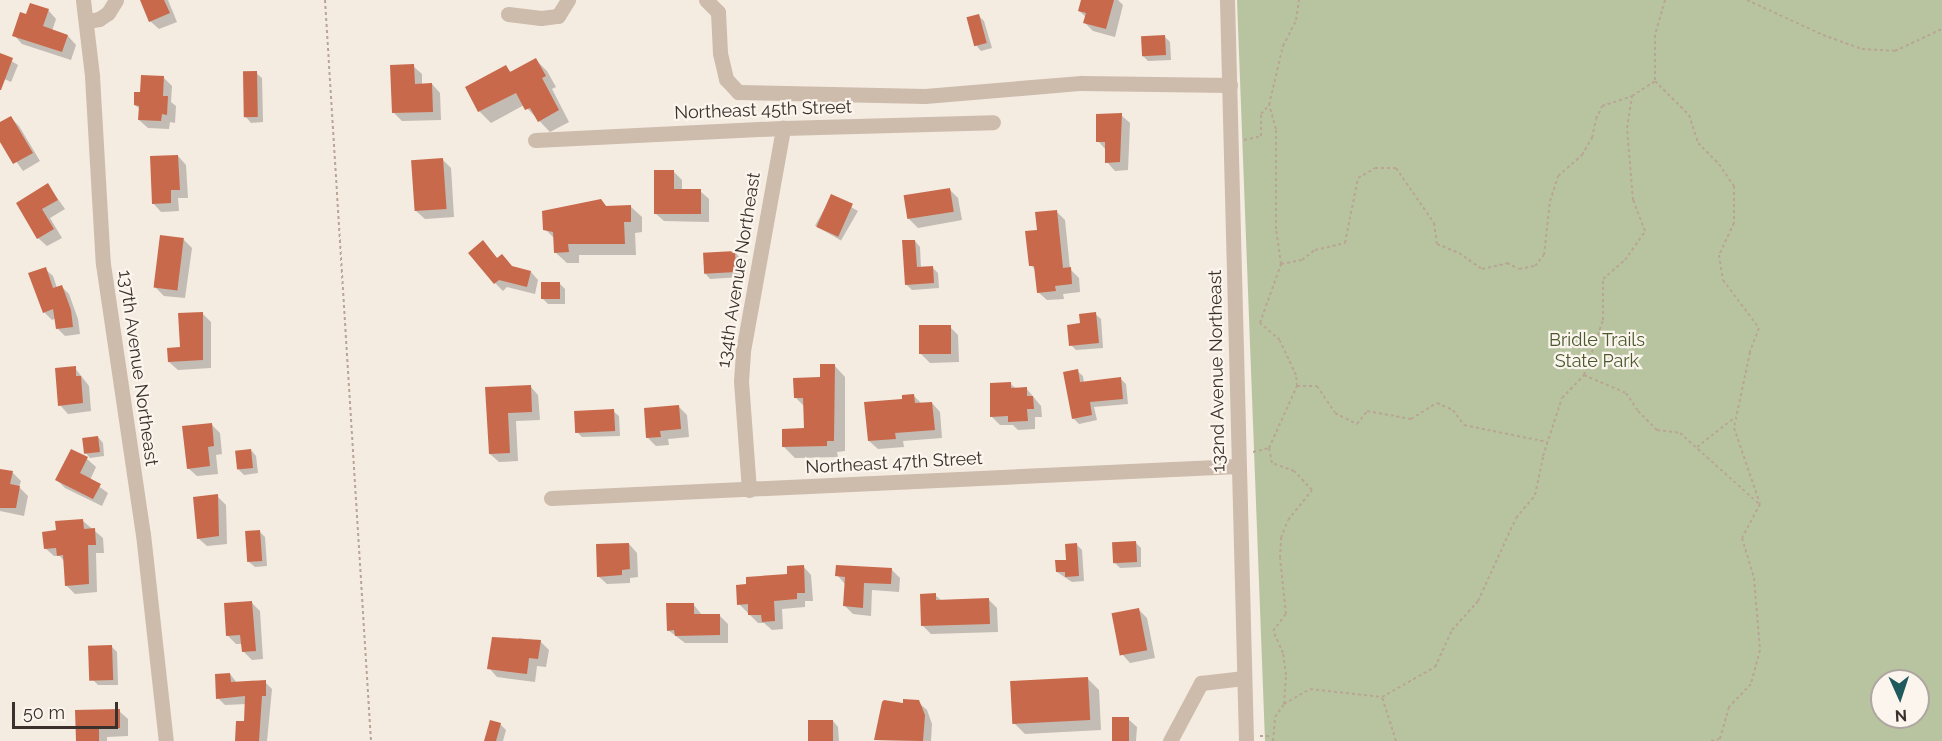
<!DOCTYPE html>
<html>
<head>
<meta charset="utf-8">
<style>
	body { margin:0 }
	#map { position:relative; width:1942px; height:741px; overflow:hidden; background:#f4ebe1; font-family:Raleway,sans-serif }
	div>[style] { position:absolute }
	.green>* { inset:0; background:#b8c4a0 }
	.shadow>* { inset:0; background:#0003; transform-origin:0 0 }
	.building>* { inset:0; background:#c8694b; transform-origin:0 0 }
	.path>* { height:2px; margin-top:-1px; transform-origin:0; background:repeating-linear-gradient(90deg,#b9a596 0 3px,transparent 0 6px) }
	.minor>* { height:15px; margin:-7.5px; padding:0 7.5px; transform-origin:7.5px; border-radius:7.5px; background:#cdbbac }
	span { translate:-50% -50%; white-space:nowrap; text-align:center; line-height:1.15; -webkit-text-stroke:4.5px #fbf5ee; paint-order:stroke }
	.street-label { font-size:18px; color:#3b302b }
	.park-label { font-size:18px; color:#4a5a2e }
	.north { position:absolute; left:1870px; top:669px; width:60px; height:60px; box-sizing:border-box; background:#fbf5ee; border:2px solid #aea6a0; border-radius:50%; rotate:177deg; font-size:16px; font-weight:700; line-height:24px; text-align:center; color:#3b302b }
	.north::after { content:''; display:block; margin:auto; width:21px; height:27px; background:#1f5a5e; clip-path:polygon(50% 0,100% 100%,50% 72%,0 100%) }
	.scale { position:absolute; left:12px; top:702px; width:106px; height:27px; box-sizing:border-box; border:3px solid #3b302b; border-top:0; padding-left:8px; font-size:18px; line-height:21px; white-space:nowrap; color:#3b302b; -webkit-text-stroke:4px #fbf5ee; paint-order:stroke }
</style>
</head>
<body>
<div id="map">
	<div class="green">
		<i style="clip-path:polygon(evenodd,1237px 0,1942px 0,1942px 741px,1265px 741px,1237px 0,1882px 681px,1918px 681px,1918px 717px,1882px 717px,1882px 681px)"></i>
	</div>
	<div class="shadow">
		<i style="clip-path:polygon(142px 0,168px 0,177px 22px,159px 29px,150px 21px)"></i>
		<i style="clip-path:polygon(1082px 0,1118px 0,1123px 5px,1115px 37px,1093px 31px,1085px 23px,1086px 17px,1079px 11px)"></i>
		<i style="clip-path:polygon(48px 10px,56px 19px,52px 31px,68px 36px,76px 45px,71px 60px,22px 44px,14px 35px,27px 16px)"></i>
		<i style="clip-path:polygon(978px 15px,984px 21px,992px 48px,981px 51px,976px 45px)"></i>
		<i style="clip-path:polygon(1165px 37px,1170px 42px,1171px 60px,1148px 61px,1143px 56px)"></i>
		<i style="clip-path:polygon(0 54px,18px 65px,11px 82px,0 77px)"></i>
		<i style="clip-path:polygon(536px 60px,547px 71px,556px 87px,552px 89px,569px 122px,550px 132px,524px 105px,491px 123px,479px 111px,506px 67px,512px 73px)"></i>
		<i style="clip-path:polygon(413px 66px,422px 74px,422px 85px,432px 84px,440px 93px,441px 120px,402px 121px,394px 113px)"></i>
		<i style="clip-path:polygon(256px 73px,262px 78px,263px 122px,251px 123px,246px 117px)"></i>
		<i style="clip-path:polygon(164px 78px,172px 86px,171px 102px,176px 106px,175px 123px,170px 122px,169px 129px,148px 128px,139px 120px,140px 109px,135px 105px,142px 94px)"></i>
		<i style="clip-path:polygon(1121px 115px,1130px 123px,1128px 170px,1115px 171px,1107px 162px,1106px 150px,1098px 141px)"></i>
		<i style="clip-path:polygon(11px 118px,19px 126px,40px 161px,23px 171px,0 139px,0 124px)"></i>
		<i style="clip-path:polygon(178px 156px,186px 165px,188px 198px,178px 198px,179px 211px,161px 212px,153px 203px)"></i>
		<i style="clip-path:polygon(442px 159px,451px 168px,454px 217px,425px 219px,416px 211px)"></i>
		<i style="clip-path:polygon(674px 172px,682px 180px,682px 191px,700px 191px,709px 199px,709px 222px,664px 221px,655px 213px)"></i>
		<i style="clip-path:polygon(48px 185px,65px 209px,50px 218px,62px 238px,47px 246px,38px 238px,18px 203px)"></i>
		<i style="clip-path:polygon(950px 190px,958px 198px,962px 220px,918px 228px,909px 219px)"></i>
		<i style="left:832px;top:196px;width:30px;height:34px;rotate:30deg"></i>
		<i style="clip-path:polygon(601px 201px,607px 207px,630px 206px,642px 217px,642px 232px,635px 233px,636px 255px,579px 255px,579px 263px,567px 263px,555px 252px,555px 239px,545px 229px)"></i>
		<i style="clip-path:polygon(1056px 211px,1065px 220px,1070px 269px,1079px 278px,1080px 292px,1063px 294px,1064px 299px,1047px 300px,1038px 292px,1036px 271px,1031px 265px)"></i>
		<i style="clip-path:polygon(183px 239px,192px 248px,185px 298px,164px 296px,155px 287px)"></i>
		<i style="clip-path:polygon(915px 241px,920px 247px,921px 268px,932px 267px,938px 273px,939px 288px,912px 290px,906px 284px)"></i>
		<i style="clip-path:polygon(490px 250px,498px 259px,513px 268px,531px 272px,538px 280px,535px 294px,507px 287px,503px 291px,495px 283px)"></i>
		<i style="clip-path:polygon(735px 252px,740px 258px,741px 277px,710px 279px,705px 273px)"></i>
		<i style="clip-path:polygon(45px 269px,53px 276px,57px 288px,61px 286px,69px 294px,78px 319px,80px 334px,65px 336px,57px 328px,56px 318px,52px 320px,44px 312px)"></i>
		<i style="clip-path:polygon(560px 284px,565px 289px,565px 304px,548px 304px,543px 299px)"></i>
		<i style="clip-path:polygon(202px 313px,211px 322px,211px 368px,178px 370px,169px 362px,182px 349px)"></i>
		<i style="clip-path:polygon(1095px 314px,1101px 319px,1103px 348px,1076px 350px,1071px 345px,1082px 325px)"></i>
		<i style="clip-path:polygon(950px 327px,958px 335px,959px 362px,930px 363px,921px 354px)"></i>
		<i style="clip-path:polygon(834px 365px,845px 377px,845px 451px,837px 452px,838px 457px,795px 458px,784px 447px,806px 429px,805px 407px,796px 398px,821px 379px)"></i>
		<i style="clip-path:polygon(75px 368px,89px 386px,91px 411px,68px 414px,60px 405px)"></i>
		<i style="clip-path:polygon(1077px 371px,1083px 376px,1084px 383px,1121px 379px,1126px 384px,1128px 404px,1094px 407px,1097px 420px,1079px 424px,1073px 418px)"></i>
		<i style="clip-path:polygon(1010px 383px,1016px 389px,1026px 388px,1041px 406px,1042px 417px,1035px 417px,1035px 429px,1018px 430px,1013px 425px,1000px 425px,992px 417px)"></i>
		<i style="clip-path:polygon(530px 386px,538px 395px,540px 420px,516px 421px,518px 461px,499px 462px,490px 454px,487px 388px)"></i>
		<i style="clip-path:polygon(914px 396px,922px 404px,932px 403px,940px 412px,942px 438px,903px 441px,904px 447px,878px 449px,869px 441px,904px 400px)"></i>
		<i style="clip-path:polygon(679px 407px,687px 415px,689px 437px,668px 439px,669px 445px,656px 446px,647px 437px)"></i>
		<i style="clip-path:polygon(613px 411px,619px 416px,620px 436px,582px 437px,576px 431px)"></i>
		<i style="clip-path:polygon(211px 424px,220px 433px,222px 454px,216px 455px,218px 474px,197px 476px,188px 468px)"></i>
		<i style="clip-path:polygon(98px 437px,103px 443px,104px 456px,90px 458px,85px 452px)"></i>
		<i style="clip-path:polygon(251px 450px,256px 456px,258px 473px,244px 475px,239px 470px)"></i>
		<i style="clip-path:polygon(72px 451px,87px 459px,96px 467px,90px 480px,108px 493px,102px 506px,65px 488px,57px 480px)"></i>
		<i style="clip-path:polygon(0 470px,12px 472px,21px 481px,19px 487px,28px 496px,24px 516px,0 511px)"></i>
		<i style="clip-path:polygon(217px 496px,226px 505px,227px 544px,207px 546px,198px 538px)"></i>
		<i style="clip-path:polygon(83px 521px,103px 538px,104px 553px,96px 553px,97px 592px,75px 594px,66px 585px,64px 561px,60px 556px,54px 556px,45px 548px,57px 532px)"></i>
		<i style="clip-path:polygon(259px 531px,265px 537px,267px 566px,255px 567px,249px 562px)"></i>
		<i style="clip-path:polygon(1136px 543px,1141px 548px,1141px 567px,1120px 568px,1114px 562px)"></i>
		<i style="clip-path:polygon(629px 544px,637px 553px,638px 577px,630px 578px,630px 583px,607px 584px,598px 576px)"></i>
		<i style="clip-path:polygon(1076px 544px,1082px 550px,1084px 581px,1072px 582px,1057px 572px,1068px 561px)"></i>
		<i style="clip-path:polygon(803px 566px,811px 575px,813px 601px,805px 601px,805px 607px,782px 609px,783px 629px,772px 630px,764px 623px,758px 623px,739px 604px)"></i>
		<i style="clip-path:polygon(892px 570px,900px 578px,899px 592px,872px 590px,871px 616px,853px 614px,845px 606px,845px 584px,837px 575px)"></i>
		<i style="clip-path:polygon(935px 595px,942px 601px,989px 600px,997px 608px,998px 632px,931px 634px,923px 626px)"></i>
		<i style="clip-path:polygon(251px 602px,260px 611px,263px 659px,252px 660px,243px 651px,242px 644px,236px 644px,228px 636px)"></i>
		<i style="clip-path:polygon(693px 604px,702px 615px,719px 615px,728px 624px,728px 643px,685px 643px,668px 630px)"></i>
		<i style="clip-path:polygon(1139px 610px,1147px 618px,1155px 658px,1130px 663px,1122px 654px)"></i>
		<i style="clip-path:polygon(519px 638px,540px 641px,549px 650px,546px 667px,537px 666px,535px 682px,497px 677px,489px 668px,519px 642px)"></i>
		<i style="clip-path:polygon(111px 646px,117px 652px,118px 685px,98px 685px,93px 680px)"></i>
		<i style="clip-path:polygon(230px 674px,237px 683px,265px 682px,272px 689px,267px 741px,236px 741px,245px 723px,246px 704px,225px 705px,218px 698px)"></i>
		<i style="clip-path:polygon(1088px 679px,1099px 690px,1101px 730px,1025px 734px,1013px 722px)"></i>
		<i style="clip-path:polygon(918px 702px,927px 710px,932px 724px,931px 741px,876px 740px,904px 705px)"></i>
		<i style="clip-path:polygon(119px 711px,128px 719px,128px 736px,107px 737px,107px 741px,77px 741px)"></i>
		<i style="clip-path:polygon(1128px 719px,1137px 727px,1136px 741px,1112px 741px)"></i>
		<i style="clip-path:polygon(833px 721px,838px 727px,839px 741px,810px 741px)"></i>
		<i style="clip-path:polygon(500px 724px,506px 730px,503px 741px,486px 741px)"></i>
	</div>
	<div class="building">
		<i style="clip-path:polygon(140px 0,164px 0,170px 13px,149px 22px)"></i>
		<i style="clip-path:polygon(1081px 0,1114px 0,1106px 29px,1083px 23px,1086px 13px,1078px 11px)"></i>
		<i style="clip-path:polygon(30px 3px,49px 9px,43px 26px,68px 35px,62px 52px,12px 36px,20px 12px,26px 14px)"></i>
		<i style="left:979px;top:14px;width:30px;height:13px;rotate:75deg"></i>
		<i style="left:1165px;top:35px;width:20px;height:24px;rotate:87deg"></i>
		<i style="clip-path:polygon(0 53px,13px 58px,1px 90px,0 90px)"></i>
		<i style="clip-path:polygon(536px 58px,546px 76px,542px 78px,559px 110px,538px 122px,530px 108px,525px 110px,516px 93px,478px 112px,465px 87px,506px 65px,510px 72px)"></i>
		<i style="clip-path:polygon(414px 64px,415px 84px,432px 83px,433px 112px,392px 113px,390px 65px)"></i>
		<i style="left:257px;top:71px;width:46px;height:14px;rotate:89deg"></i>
		<i style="clip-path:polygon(141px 75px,164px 76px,163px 96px,168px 96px,167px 115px,162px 114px,161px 121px,138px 120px,139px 106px,134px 105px,134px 92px,140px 92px)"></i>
		<i style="clip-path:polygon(1122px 113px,1120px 162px,1105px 163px,1105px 142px,1096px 142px,1096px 114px)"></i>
		<i style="clip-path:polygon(11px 116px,33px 153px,13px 164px,0 142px,0 122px)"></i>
		<i style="clip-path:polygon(178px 155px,180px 190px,171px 190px,171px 203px,152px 204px,150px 156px)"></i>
		<i style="left:443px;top:158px;width:51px;height:32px;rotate:86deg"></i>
		<i style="clip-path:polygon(654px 170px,674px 170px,674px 189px,701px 189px,701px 214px,654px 214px)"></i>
		<i style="clip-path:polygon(48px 183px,58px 200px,42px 209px,54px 229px,37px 239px,16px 203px)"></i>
		<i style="left:950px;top:188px;width:24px;height:47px;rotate:81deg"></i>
		<i style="left:831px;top:194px;width:24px;height:36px;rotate:24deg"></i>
		<i style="clip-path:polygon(601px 199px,606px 206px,631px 205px,631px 222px,624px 222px,625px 244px,568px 244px,569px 252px,554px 253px,553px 232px,543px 230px,542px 211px)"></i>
		<i style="clip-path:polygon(1057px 210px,1063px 268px,1071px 267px,1072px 284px,1055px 286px,1056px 291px,1037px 293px,1034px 266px,1029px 266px,1025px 231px,1037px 230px,1035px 212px)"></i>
		<i style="left:160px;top:235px;width:24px;height:53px;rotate:7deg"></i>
		<i style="clip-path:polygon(483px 240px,497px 258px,502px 254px,512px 266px,531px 271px,527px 287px,499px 280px,494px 284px,468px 253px)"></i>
		<i style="clip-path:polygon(902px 240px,915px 240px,917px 267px,933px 266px,934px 283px,905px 285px)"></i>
		<i style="left:735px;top:251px;width:21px;height:32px;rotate:87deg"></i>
		<i style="clip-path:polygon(46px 267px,53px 288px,62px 285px,71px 310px,73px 327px,56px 329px,53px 309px,43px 313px,28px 273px)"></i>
		<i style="left:541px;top:282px;width:19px;height:17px"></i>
		<i style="clip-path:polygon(203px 312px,203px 360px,168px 362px,167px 348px,180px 347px,178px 313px)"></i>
		<i style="clip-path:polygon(1096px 312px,1099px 343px,1069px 346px,1067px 325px,1080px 323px,1079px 314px)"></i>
		<i style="left:951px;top:325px;width:29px;height:32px;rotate:90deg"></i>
		<i style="clip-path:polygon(820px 364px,835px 364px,834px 441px,827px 441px,827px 446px,782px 447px,782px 429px,804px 428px,803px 398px,794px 398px,793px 378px,820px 377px)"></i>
		<i style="clip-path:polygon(76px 366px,76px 376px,81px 376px,83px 403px,58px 406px,55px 368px)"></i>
		<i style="clip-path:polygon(1078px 369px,1080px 382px,1121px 377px,1123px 399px,1090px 402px,1092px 415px,1072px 419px,1063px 372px)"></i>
		<i style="clip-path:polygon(1011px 382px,1011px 388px,1027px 387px,1027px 396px,1033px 396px,1034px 409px,1027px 409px,1028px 421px,1008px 422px,1008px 416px,990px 417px,990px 383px)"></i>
		<i style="clip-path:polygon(531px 385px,532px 412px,508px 413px,510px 453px,489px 454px,485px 387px)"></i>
		<i style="clip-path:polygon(914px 394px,915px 403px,932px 402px,935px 430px,895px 433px,896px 439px,868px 441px,864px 402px,902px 399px,902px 395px)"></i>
		<i style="clip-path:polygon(679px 405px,681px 429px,660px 431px,661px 437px,646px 438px,644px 408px)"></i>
		<i style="left:614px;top:409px;width:22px;height:40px;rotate:87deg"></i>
		<i style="clip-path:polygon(212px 423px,214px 446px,208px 447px,210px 466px,187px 469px,182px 426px)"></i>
		<i style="left:98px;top:436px;width:16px;height:16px;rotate:83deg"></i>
		<i style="clip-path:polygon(71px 449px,88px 457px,80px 473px,101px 484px,93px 499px,55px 480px)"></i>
		<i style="left:251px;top:449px;width:19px;height:16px;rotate:84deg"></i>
		<i style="clip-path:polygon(0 469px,13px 471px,10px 484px,20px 486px,16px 508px,0 508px)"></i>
		<i style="clip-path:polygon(218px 494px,219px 536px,197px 539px,193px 497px)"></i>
		<i style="clip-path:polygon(83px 519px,84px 529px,95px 528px,96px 545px,88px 545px,89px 584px,65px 586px,63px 555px,57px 556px,56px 548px,44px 549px,42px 532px,56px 530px,55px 521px)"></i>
		<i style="left:260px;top:530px;width:31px;height:15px;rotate:86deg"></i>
		<i style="left:1136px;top:541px;width:21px;height:24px;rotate:87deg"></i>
		<i style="clip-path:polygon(629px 543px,630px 569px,622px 570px,622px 575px,597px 577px,596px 544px)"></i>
		<i style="clip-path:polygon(1077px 543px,1079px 576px,1065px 577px,1065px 572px,1056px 572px,1055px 560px,1066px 560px,1065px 544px)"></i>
		<i style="clip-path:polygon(804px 565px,805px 593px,797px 593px,797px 599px,774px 601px,775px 621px,762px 622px,761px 615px,748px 615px,748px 604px,737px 605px,736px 585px,746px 584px,746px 577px,787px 574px,787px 566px)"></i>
		<i style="clip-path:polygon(836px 565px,892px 568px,891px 584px,864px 583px,863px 608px,843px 606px,845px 577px,835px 576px)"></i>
		<i style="clip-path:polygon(936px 593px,936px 600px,989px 598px,990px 624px,921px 626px,920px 594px)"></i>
		<i style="clip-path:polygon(252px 601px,256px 651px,242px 652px,240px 635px,226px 636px,224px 603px)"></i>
		<i style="clip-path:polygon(666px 603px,694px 603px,694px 614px,720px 614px,720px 635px,675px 636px,674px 630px,667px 631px)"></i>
		<i style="left:1139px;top:608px;width:43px;height:28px;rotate:79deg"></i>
		<i style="clip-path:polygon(492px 637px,541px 640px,538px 659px,529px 658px,527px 674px,487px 669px)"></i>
		<i style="left:112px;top:645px;width:35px;height:24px;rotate:88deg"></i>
		<i style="clip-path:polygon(230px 673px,231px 682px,266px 680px,266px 696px,262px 696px,259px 741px,235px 741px,236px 721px,244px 721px,245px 696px,216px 699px,215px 674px)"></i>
		<i style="left:1088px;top:677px;width:43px;height:78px;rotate:87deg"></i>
		<i style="clip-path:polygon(903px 699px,919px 700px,925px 715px,923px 741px,874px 740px,882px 702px,884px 700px,903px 703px)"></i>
		<i style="clip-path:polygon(120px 709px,120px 728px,99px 729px,99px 741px,76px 741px,75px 710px)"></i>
		<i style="left:1112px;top:717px;width:17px;height:24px"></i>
		<i style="clip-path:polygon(490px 720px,501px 723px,496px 741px,484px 741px)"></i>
		<i style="left:808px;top:720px;width:25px;height:21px"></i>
	</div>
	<div class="path">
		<i style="left:325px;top:0;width:742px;rotate:86.45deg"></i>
		<i style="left:1665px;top:0;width:36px;rotate:106deg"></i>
		<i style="left:1655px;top:35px;width:46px;rotate:90deg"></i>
		<i style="left:1655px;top:81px;width:48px;rotate:45deg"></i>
		<i style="left:1689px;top:115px;width:29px;rotate:72deg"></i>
		<i style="left:1698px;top:143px;width:30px;rotate:45deg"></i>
		<i style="left:1719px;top:164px;width:27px;rotate:56deg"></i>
		<i style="left:1734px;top:186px;width:37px;rotate:90deg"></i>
		<i style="left:1734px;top:223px;width:35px;rotate:115deg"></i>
		<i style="left:1719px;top:255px;width:25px;rotate:81deg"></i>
		<i style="left:1723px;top:280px;width:60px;rotate:53.1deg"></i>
		<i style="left:1759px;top:328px;width:26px;rotate:111deg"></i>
		<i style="left:1750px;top:352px;width:78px;rotate:101.9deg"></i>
		<i style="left:1734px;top:428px;width:80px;rotate:71.1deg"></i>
		<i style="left:1760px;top:504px;width:38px;rotate:118deg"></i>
		<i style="left:1742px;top:538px;width:42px;rotate:73.3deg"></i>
		<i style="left:1754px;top:578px;width:72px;rotate:85.2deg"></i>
		<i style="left:1760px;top:650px;width:35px;rotate:105deg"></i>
		<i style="left:1751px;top:684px;width:32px;rotate:134deg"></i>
		<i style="left:1729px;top:707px;width:35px;rotate:106deg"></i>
		<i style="left:1747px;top:0;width:84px;rotate:24.7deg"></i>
		<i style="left:1823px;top:35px;width:41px;rotate:19.7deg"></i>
		<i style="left:1862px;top:49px;width:33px;rotate:3deg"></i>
		<i style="left:1895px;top:51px;width:52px;rotate:-25.1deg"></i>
		<i style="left:1244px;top:140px;width:17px;rotate:-13deg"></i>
		<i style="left:1261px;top:136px;width:22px;rotate:-90deg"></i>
		<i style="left:1261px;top:114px;width:12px;rotate:-48deg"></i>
		<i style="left:1281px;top:264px;width:21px;rotate:-11deg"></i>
		<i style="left:1302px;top:260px;width:16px;rotate:-38deg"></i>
		<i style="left:1315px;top:250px;width:31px;rotate:-13deg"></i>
		<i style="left:1345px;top:243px;width:66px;rotate:-78.7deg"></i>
		<i style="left:1358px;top:178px;width:20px;rotate:-30deg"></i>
		<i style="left:1375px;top:168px;width:21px"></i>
		<i style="left:1396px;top:168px;width:67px;rotate:55.4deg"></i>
		<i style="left:1434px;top:223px;width:21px;rotate:82deg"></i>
		<i style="left:1437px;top:244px;width:24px;rotate:22deg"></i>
		<i style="left:1459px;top:253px;width:28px;rotate:35deg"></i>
		<i style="left:1482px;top:269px;width:26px;rotate:-13deg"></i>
		<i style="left:1507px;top:263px;width:13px;rotate:27deg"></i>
		<i style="left:1519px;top:269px;width:16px;rotate:-11deg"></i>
		<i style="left:1535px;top:266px;width:14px;rotate:-51deg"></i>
		<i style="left:1544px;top:255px;width:54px;rotate:-83.7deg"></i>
		<i style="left:1550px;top:201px;width:26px;rotate:-72deg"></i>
		<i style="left:1558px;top:176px;width:32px;rotate:-41deg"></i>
		<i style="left:1582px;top:155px;width:20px;rotate:-60deg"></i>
		<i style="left:1592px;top:138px;width:19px;rotate:-78deg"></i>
		<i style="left:1596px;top:119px;width:14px;rotate:-65deg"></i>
		<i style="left:1602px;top:106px;width:32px;rotate:-18deg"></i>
		<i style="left:1584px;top:375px;width:46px;rotate:23.2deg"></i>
		<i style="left:1626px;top:393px;width:22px;rotate:56deg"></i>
		<i style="left:1638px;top:411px;width:27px;rotate:45deg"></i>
		<i style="left:1657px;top:430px;width:23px;rotate:7deg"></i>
		<i style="left:1680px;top:433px;width:105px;rotate:41.9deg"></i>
		<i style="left:1297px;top:386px;width:20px"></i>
		<i style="left:1317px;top:386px;width:32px;rotate:56deg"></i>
		<i style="left:1335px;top:413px;width:25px;rotate:27deg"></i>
		<i style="left:1357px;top:424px;width:16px;rotate:-52deg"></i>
		<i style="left:1367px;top:411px;width:45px;rotate:10.3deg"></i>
		<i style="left:1411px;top:419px;width:31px;rotate:-32deg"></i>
		<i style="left:1437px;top:403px;width:17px;rotate:24deg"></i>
		<i style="left:1453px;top:410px;width:19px;rotate:54deg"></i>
		<i style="left:1464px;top:425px;width:85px;rotate:11.6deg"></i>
		<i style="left:1697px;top:447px;width:47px;rotate:-38.1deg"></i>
		<i style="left:1253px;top:452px;width:16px;rotate:-14deg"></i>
		<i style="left:1284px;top:704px;width:30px;rotate:-30deg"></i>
		<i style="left:1310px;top:689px;width:72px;rotate:6.3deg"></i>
		<i style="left:1260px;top:736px;width:12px"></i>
		<i style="left:1273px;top:741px;width:24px;rotate:-85deg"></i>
		<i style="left:1275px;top:717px;width:16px;rotate:-55deg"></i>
		<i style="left:1284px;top:704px;width:29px;rotate:-86deg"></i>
		<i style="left:1286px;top:675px;width:22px;rotate:-98deg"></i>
		<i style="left:1283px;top:653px;width:24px;rotate:-114deg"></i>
		<i style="left:1273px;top:631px;width:21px;rotate:-53deg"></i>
		<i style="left:1286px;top:614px;width:56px;rotate:-96.1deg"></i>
		<i style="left:1280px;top:558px;width:20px;rotate:-87deg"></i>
		<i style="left:1281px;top:538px;width:19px;rotate:-69deg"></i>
		<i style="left:1288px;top:520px;width:38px;rotate:-51deg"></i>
		<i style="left:1312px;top:490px;width:26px;rotate:-133deg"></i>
		<i style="left:1294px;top:471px;width:23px;rotate:-160deg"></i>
		<i style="left:1272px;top:463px;width:15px;rotate:-101deg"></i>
		<i style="left:1269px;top:448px;width:68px;rotate:-65.7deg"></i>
		<i style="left:1297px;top:386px;width:11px;rotate:-95deg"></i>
		<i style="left:1296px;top:375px;width:38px;rotate:-115deg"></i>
		<i style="left:1280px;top:340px;width:26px;rotate:-140deg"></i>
		<i style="left:1260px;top:323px;width:63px;rotate:-70.4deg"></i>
		<i style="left:1281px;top:264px;width:35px;rotate:-98deg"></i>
		<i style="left:1276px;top:229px;width:100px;rotate:-90deg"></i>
		<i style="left:1276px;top:129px;width:25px;rotate:-106deg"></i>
		<i style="left:1269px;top:105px;width:61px;rotate:-76.7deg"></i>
		<i style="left:1283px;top:46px;width:29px;rotate:-63deg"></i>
		<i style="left:1296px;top:20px;width:20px;rotate:-81deg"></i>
		<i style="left:1396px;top:741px;width:46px;rotate:-107.7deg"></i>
		<i style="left:1382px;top:697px;width:61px;rotate:-29.5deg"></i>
		<i style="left:1435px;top:667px;width:41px;rotate:-65.3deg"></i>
		<i style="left:1452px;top:630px;width:39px;rotate:-48deg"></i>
		<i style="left:1478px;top:601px;width:91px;rotate:-65.4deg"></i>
		<i style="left:1516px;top:518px;width:30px;rotate:-50deg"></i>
		<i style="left:1535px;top:495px;width:40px;rotate:-78deg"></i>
		<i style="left:1543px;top:456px;width:61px;rotate:-71.9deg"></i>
		<i style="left:1562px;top:398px;width:32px;rotate:-46deg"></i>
		<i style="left:1584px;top:375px;width:58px;rotate:-70.9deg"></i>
		<i style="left:1603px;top:320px;width:41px;rotate:-90deg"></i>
		<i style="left:1603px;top:279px;width:29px;rotate:-41deg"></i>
		<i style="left:1625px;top:260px;width:35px;rotate:-55deg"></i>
		<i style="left:1645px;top:231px;width:33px;rotate:-111deg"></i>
		<i style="left:1633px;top:200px;width:72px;rotate:-94.8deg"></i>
		<i style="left:1627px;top:128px;width:32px;rotate:-81deg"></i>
		<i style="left:1632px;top:96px;width:27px;rotate:-33deg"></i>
		<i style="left:1711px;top:741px;width:8px;rotate:-14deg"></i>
	</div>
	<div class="minor">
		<i style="left:83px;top:0;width:77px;rotate:83.2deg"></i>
		<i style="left:92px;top:76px;width:188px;rotate:86.7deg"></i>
		<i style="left:103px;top:264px;width:273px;rotate:81.6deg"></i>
		<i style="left:143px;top:534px;width:208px;rotate:83.7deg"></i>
		<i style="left:706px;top:0;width:17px;rotate:45deg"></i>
		<i style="left:718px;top:12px;width:41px;rotate:87.2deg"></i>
		<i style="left:720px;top:53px;width:27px;rotate:77deg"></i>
		<i style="left:726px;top:79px;width:18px;rotate:47deg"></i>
		<i style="left:738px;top:92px;width:187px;rotate:1.2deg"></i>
		<i style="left:925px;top:96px;width:157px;rotate:-4.8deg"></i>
		<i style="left:1081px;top:83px;width:149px;rotate:0.8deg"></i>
		<i style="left:1227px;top:0;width:741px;rotate:88.53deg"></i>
		<i style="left:508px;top:14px;width:33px;rotate:7deg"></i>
		<i style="left:541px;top:18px;width:17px;rotate:-7deg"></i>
		<i style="left:558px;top:16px;width:19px;rotate:-58deg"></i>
		<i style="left:87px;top:21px;width:12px;rotate:-9deg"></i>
		<i style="left:99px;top:19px;width:11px;rotate:-34deg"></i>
		<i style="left:108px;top:13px;width:15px;rotate:-58deg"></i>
		<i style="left:535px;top:140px;width:248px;rotate:-2.8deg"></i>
		<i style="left:783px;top:128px;width:210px;rotate:-1.6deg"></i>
		<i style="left:749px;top:490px;width:109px;rotate:-94.2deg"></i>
		<i style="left:741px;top:381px;width:30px;rotate:-86deg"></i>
		<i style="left:743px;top:351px;width:227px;rotate:-79.8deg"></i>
		<i style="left:551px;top:498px;width:688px;rotate:-2.67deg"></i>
		<i style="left:1170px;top:741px;width:66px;rotate:-61.9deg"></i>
		<i style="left:1201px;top:683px;width:43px;rotate:-6.6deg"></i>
	</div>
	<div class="street-label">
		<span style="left:763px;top:110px;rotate:-2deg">Northeast 45th Street</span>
		<span style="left:739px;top:270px;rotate:-81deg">134th Avenue Northeast</span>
		<span style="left:138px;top:368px;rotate:82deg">137th Avenue Northeast</span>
		<span style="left:1217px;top:371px;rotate:-91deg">132nd Avenue Northeast</span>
		<span style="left:894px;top:463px;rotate:-3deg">Northeast 47th Street</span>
	</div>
	<div class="park-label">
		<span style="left:1597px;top:351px">Bridle Trails<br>State Park</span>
	</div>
	<div class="north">N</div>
	<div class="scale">50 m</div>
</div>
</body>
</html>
